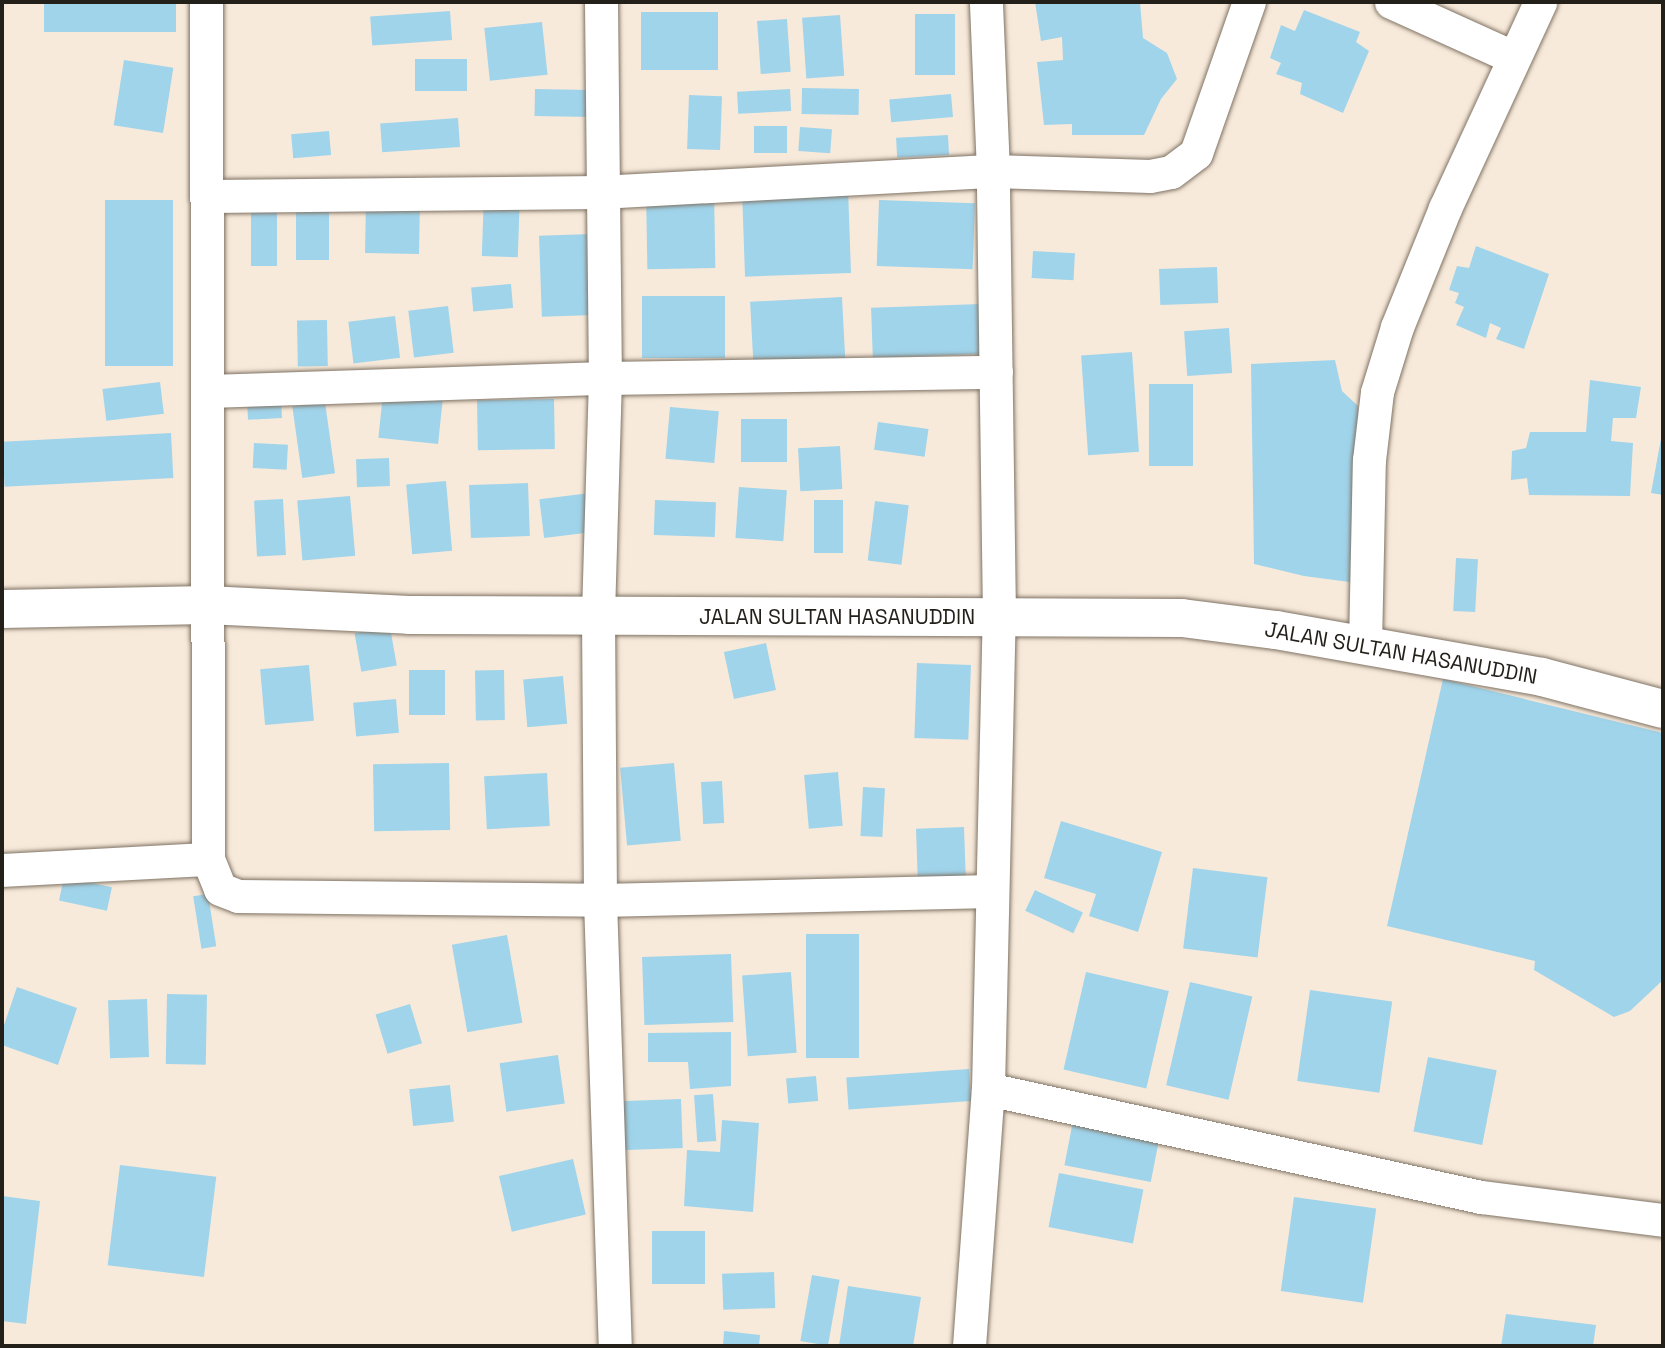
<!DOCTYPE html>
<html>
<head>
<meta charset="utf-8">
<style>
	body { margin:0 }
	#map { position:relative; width:1665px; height:1348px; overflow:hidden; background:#f8eada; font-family:"Space Grotesk",sans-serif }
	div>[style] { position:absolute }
	.building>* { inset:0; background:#a0d4eb; transform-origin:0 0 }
	.roads { filter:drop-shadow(0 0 2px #7f7365) drop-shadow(0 0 2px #7f7365) }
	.minor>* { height:33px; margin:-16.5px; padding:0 16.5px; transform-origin:16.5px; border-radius:16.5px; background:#fff }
	.secondary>* { height:38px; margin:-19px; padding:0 19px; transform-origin:19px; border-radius:19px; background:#fff }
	span { translate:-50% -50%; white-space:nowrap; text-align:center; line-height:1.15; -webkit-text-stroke:5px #fff; paint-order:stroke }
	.street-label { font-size:21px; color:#231f19 }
	.frame { position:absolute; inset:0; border:4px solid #231f19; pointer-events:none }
</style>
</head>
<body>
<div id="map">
	<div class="building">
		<i style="left:44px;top:2px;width:132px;height:30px"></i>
		<i style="clip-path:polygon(1035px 2px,1140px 2px,1143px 38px,1167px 53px,1177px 79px,1161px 99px,1144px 135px,1072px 135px,1072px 124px,1044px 125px,1037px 62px,1063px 60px,1062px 37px,1041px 41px)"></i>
		<i style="clip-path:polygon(1304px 10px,1360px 32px,1356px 42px,1369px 51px,1343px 113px,1300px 94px,1302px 83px,1276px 74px,1281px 63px,1270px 58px,1281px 25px,1295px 31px)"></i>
		<i style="left:450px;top:11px;width:29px;height:80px;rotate:86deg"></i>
		<i style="left:641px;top:12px;width:77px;height:58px"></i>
		<i style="left:955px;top:14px;width:61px;height:40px;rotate:90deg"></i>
		<i style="left:840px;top:15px;width:61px;height:38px;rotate:86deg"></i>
		<i style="left:787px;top:19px;width:53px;height:30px;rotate:86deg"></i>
		<i style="left:542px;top:22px;width:53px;height:58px;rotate:84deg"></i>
		<i style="left:415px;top:59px;width:52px;height:32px"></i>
		<i style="left:124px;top:60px;width:50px;height:66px;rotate:9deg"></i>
		<i style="left:802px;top:88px;width:57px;height:26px;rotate:1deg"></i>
		<i style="left:535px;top:89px;width:57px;height:27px;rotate:1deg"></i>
		<i style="left:790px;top:89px;width:22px;height:53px;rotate:87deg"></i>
		<i style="left:951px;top:94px;width:23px;height:62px;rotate:85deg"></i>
		<i style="left:689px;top:95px;width:33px;height:54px;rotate:2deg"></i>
		<i style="left:458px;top:118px;width:29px;height:78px;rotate:86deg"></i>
		<i style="left:787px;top:126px;width:27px;height:33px;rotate:90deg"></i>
		<i style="left:800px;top:127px;width:32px;height:24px;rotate:4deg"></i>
		<i style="left:329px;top:131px;width:24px;height:38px;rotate:85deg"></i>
		<i style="left:948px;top:135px;width:20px;height:52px;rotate:87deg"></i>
		<i style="left:848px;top:188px;width:85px;height:106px;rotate:88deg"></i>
		<i style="left:714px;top:190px;width:78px;height:68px;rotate:89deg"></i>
		<i style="left:484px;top:193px;width:36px;height:63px;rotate:2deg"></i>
		<i style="left:366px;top:199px;width:54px;height:54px;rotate:1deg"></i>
		<i style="left:105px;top:200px;width:68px;height:166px"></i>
		<i style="left:296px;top:200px;width:33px;height:60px"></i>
		<i style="left:879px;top:200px;width:96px;height:66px;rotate:2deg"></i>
		<i style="left:251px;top:203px;width:26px;height:63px"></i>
		<i style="left:591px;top:234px;width:81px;height:52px;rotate:88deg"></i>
		<i style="clip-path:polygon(1476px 246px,1549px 274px,1524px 349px,1496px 339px,1501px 328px,1490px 323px,1486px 338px,1456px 325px,1464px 307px,1455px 303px,1459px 293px,1449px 290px,1457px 266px,1469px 268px)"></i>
		<i style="left:1033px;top:251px;width:42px;height:27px;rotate:3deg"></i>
		<i style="left:1217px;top:267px;width:36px;height:58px;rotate:88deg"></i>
		<i style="left:511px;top:284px;width:24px;height:40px;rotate:85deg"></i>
		<i style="left:642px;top:296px;width:83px;height:62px"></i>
		<i style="left:842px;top:297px;width:66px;height:92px;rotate:87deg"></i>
		<i style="left:981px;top:304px;width:50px;height:110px;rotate:88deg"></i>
		<i style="left:448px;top:306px;width:47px;height:40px;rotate:83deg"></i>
		<i style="left:395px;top:316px;width:42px;height:47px;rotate:83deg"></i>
		<i style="left:327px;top:320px;width:46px;height:30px;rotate:89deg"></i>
		<i style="left:1229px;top:328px;width:45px;height:45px;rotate:86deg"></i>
		<i style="left:1132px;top:352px;width:100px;height:51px;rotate:86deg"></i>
		<i style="clip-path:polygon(1335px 360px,1342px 391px,1358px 406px,1365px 584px,1304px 576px,1254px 564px,1251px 364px)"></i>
		<i style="clip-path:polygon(1590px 380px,1641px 387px,1636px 418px,1613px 418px,1611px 441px,1633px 443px,1630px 496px,1529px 495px,1527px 478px,1511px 480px,1512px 451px,1526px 448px,1530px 432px,1586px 432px)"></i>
		<i style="left:160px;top:382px;width:32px;height:58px;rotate:83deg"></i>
		<i style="left:1149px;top:384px;width:44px;height:82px"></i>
		<i style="left:383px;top:394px;width:60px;height:44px;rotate:6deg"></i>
		<i style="left:281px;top:399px;width:19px;height:34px;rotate:87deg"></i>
		<i style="left:554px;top:399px;width:50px;height:77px;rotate:89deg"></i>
		<i style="left:325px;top:402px;width:72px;height:33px;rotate:82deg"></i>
		<i style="left:670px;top:407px;width:49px;height:52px;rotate:5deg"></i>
		<i style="left:741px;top:419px;width:46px;height:43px"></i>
		<i style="left:878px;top:422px;width:51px;height:28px;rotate:8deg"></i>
		<i style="clip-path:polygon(1663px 428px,1663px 495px,1651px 493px)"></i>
		<i style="left:171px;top:433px;width:45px;height:169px;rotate:87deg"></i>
		<i style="left:254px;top:443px;width:34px;height:25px;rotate:3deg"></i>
		<i style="left:840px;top:446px;width:43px;height:42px;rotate:87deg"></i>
		<i style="left:389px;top:458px;width:28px;height:33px;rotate:88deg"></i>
		<i style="left:446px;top:481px;width:70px;height:40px;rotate:85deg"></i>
		<i style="left:528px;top:483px;width:53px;height:59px;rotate:88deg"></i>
		<i style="left:739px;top:487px;width:48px;height:51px;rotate:4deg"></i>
		<i style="left:590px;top:493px;width:39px;height:51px;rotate:83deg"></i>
		<i style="left:350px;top:496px;width:60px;height:53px;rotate:85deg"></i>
		<i style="left:283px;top:499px;width:56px;height:29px;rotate:87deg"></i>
		<i style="left:655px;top:500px;width:61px;height:35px;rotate:2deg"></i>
		<i style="left:814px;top:500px;width:29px;height:53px"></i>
		<i style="left:875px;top:501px;width:34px;height:60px;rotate:7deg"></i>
		<i style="left:1456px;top:558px;width:22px;height:53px;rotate:3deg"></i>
		<i style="left:390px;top:627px;width:39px;height:36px;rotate:80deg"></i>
		<i style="left:766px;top:643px;width:48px;height:43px;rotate:78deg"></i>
		<i style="left:917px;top:663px;width:54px;height:75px;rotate:2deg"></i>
		<i style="left:309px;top:665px;width:56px;height:49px;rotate:85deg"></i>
		<i style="left:409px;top:670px;width:36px;height:45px"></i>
		<i style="left:504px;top:670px;width:50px;height:29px;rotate:89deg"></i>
		<i style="left:563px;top:676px;width:48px;height:40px;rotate:85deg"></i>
		<i style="clip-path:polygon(1443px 679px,1663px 733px,1663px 980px,1630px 1011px,1614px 1017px,1534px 970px,1535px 961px,1387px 926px)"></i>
		<i style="left:396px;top:699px;width:34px;height:43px;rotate:85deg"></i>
		<i style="left:449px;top:763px;width:67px;height:76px;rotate:89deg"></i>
		<i style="left:674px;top:763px;width:78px;height:54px;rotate:85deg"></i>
		<i style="left:838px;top:772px;width:54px;height:34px;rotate:85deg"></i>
		<i style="left:547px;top:773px;width:53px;height:63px;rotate:87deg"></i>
		<i style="left:722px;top:781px;width:42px;height:21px;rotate:87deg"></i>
		<i style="left:863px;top:787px;width:22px;height:49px;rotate:3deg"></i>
		<i style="clip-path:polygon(1061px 821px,1162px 852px,1138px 932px,1089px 916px,1096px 894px,1044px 878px)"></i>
		<i style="left:964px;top:827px;width:58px;height:48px;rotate:88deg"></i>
		<i style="left:1193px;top:868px;width:75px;height:81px;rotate:7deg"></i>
		<i style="left:64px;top:877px;width:49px;height:24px;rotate:12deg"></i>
		<i style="left:1035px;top:890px;width:53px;height:23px;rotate:25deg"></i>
		<i style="left:208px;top:894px;width:53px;height:15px;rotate:81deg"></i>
		<i style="left:859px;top:934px;width:124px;height:53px;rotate:90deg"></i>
		<i style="left:507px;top:935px;width:89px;height:56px;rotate:80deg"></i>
		<i style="left:731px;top:954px;width:68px;height:89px;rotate:88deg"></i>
		<i style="left:791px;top:972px;width:81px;height:49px;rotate:86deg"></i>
		<i style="left:1086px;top:972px;width:85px;height:100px;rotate:13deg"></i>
		<i style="left:1190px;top:982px;width:64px;height:106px;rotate:13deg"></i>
		<i style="clip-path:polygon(17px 987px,77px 1008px,58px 1065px,2px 1045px,2px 1031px)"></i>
		<i style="left:1310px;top:990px;width:83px;height:92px;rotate:8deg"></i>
		<i style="left:167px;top:994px;width:40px;height:70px;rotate:1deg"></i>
		<i style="left:147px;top:999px;width:58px;height:39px;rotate:88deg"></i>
		<i style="left:410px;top:1004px;width:41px;height:36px;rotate:73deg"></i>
		<i style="clip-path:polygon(731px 1032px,731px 1086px,690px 1089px,688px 1062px,648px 1062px,648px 1033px)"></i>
		<i style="left:558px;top:1055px;width:49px;height:59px;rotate:82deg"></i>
		<i style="left:1428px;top:1057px;width:70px;height:76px;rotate:11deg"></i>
		<i style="left:969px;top:1069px;width:32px;height:123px;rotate:86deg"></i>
		<i style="left:816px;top:1076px;width:25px;height:30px;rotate:85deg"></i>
		<i style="left:450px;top:1085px;width:37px;height:41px;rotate:84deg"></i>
		<i style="left:713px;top:1094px;width:47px;height:19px;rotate:86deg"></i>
		<i style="left:681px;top:1099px;width:49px;height:63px;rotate:88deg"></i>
		<i style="clip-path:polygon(722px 1120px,759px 1123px,753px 1212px,684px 1206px,687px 1150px,720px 1152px)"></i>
		<i style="left:1073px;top:1121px;width:88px;height:45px;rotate:11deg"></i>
		<i style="left:573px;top:1159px;width:57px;height:76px;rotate:77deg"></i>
		<i style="left:120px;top:1165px;width:97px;height:101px;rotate:7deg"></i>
		<i style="left:1059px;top:1173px;width:86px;height:55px;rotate:11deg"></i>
		<i style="clip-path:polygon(2px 1196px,40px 1201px,26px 1324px,2px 1321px)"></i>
		<i style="left:1294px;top:1197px;width:83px;height:95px;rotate:8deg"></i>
		<i style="left:652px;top:1231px;width:53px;height:53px"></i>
		<i style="left:774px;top:1272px;width:36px;height:52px;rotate:88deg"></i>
		<i style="left:812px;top:1275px;width:28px;height:67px;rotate:10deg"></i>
		<i style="clip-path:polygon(848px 1286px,921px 1297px,913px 1346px,839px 1346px)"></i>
		<i style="clip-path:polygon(1506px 1314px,1596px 1325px,1593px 1346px,1501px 1346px)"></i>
		<i style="clip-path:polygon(724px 1331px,760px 1335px,759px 1346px,723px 1346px)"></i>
	</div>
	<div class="roads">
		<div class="minor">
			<i style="left:601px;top:2px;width:376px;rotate:89.4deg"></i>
			<i style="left:605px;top:378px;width:235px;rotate:91.7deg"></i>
			<i style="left:598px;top:613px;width:287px;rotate:89.6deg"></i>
			<i style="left:600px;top:900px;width:446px;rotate:88.1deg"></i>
			<i style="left:1391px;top:2px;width:134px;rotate:24.3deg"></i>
			<i style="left:210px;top:196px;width:390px;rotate:-0.6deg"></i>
			<i style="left:600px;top:192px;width:394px;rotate:-3.1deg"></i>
			<i style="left:993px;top:171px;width:157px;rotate:1.8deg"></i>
			<i style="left:1150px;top:176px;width:21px;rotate:-11deg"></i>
			<i style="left:1171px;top:172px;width:31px;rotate:-37deg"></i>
			<i style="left:1196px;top:153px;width:160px;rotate:-70.7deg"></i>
			<i style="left:209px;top:391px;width:396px;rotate:-1.9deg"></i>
			<i style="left:605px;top:378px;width:391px;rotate:-0.9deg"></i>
			<i style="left:1365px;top:645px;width:185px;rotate:-88.8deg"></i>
			<i style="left:1369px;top:460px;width:68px;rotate:-83.3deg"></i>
			<i style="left:1377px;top:392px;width:68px;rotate:-72.9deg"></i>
			<i style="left:1397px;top:327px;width:128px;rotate:-68deg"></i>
			<i style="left:1445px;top:208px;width:227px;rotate:-65.2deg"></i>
			<i style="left:208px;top:859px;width:32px;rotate:68deg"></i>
			<i style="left:220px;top:889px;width:19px;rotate:21deg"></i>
			<i style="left:238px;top:896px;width:362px;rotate:0.6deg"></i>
			<i style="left:600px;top:900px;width:392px;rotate:-1.3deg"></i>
			<i style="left:2px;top:870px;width:206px;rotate:-3.1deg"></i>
			<i style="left:208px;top:859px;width:857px;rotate:-90.13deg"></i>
			<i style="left:988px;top:1089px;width:505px;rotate:12.36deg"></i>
			<i style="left:1481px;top:1197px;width:183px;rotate:7.2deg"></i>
			<i style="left:969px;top:1346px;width:258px;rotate:-85.8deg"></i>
			<i style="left:988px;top:1089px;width:472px;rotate:-88.7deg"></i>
			<i style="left:999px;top:617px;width:446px;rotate:-90.8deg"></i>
			<i style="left:993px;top:171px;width:169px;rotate:-92.4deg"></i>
		</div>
		<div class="secondary">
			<i style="left:2px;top:609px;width:205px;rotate:-1.1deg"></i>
			<i style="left:207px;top:605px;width:202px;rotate:2.8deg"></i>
			<i style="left:409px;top:615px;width:773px;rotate:0.22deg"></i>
			<i style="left:1182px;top:618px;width:95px;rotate:7.3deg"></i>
			<i style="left:1276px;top:630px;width:270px;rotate:10deg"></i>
			<i style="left:1542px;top:677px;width:125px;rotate:14.8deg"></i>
		</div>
	</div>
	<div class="street-label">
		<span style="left:837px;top:617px">JALAN SULTAN HASANUDDIN</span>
		<span style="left:1401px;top:653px;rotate:10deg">JALAN SULTAN HASANUDDIN</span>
	</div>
	<div class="frame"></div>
</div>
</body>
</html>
